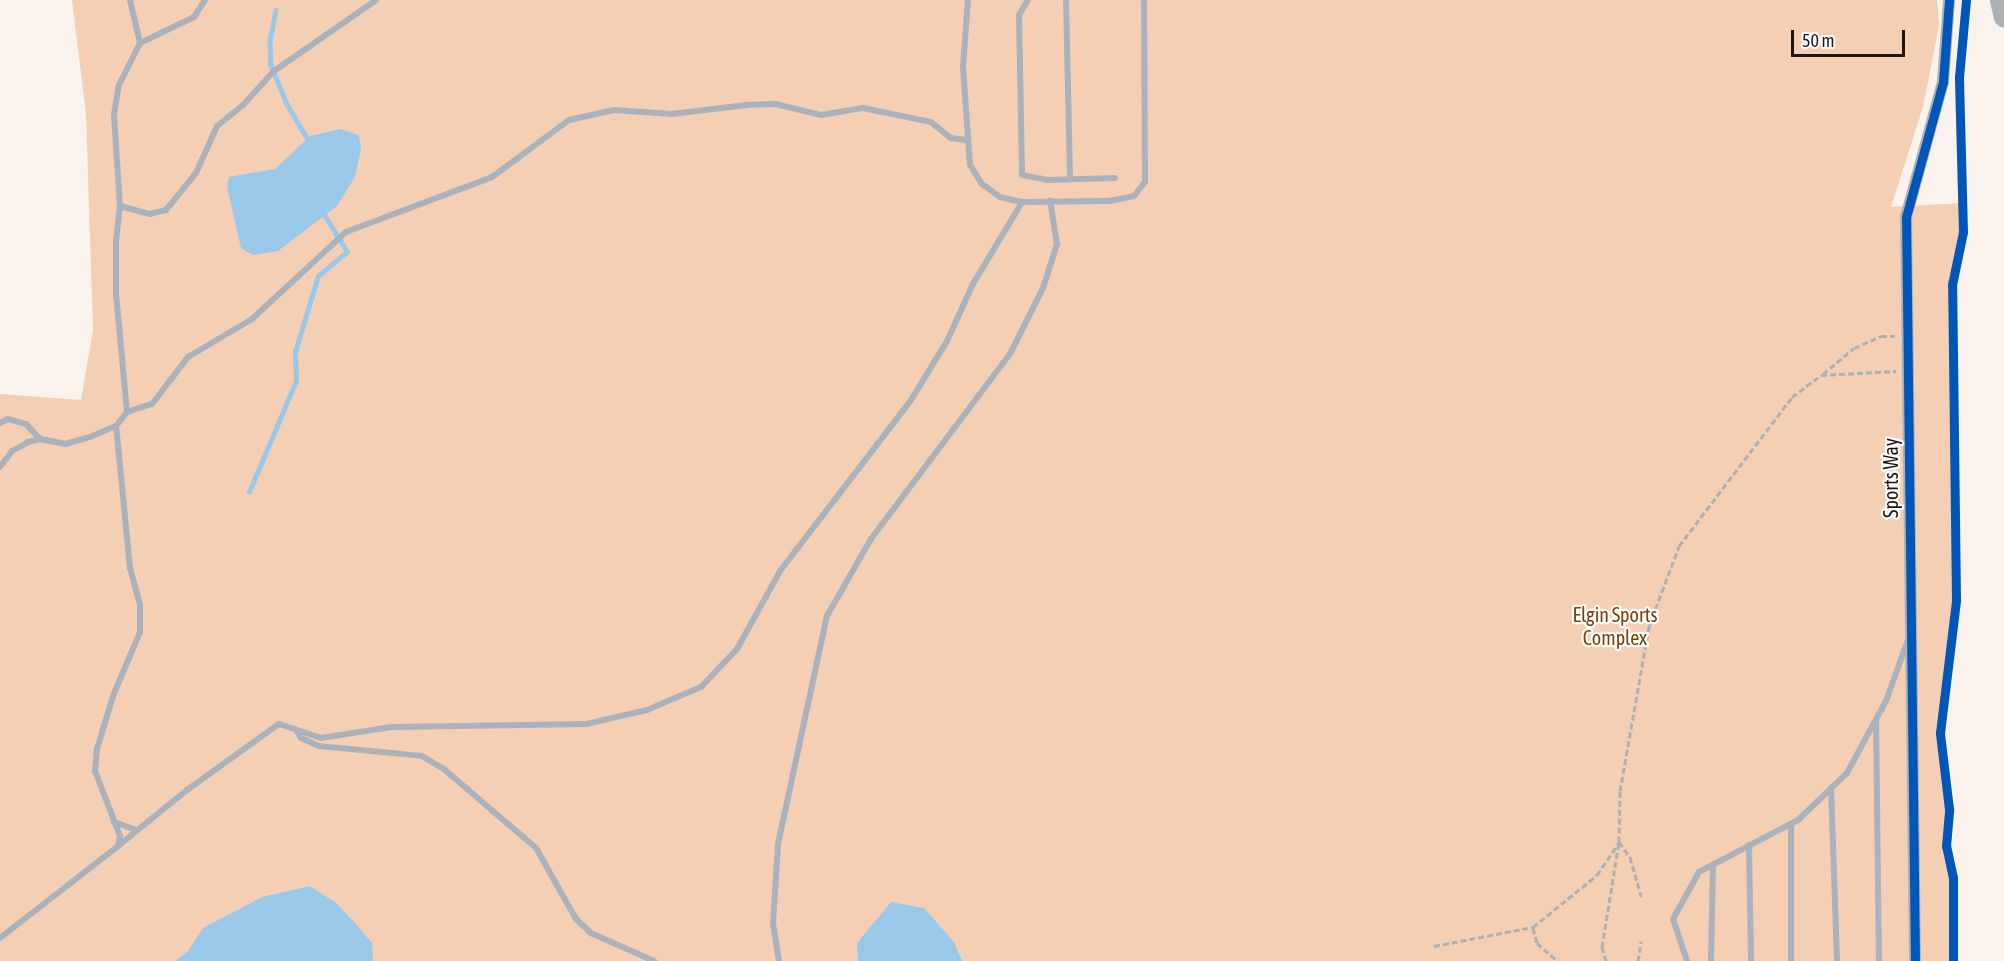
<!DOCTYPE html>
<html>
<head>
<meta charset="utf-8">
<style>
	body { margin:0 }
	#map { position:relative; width:2004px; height:961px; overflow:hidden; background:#f9f2ed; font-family:"Asap Condensed",sans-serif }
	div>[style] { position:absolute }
	.green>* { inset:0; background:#f4cfb3 }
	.water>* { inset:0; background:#9ac8e9 }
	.stream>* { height:4.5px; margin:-2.25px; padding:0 2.25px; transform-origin:2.25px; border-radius:2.25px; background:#9ac8e9 }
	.path>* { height:3px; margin-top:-1.5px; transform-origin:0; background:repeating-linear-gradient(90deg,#adb1b4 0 6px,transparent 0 9px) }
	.lane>* { height:6px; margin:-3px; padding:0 3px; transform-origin:3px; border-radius:3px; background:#aab3bb }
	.street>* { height:12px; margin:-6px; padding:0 6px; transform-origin:6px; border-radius:6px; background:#aab3bb }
	.highway>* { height:21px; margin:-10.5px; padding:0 10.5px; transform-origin:10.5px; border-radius:10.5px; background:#abb0b3 }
	.cycleway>* { height:9px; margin:-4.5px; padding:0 4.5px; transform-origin:4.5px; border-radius:4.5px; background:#0057b8 }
	span { translate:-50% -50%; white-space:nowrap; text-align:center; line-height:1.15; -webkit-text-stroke:4.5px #fff; paint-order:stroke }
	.street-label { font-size:20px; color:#1c1612 }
	.park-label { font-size:20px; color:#7c4105 }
	.scale { position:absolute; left:1791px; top:30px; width:114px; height:27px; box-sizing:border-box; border:3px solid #1c1612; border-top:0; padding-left:8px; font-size:18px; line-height:21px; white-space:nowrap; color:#1c1612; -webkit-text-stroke:4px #fff; paint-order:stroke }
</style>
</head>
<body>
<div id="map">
	<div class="green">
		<i style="clip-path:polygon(72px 0,1937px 0,1939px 26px,1923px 107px,1891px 207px,1962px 203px,1963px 232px,1952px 285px,1956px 599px,1940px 733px,1949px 809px,1953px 961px,0 961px,0 394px,81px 400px,93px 330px,86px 113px)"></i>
	</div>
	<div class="water">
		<i style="clip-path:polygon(340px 129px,359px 135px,361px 149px,355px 177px,337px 206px,278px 251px,253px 255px,241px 248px,227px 187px,229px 177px,275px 169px,310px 136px)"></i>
		<i style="clip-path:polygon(310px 886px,336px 903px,355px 923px,372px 943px,373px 961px,175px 961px,188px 951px,203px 928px,262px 897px)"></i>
		<i style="clip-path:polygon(891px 902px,924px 908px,954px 942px,962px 961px,858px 961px,857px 943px)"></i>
	</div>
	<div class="stream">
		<i style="left:276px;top:10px;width:32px;rotate:101deg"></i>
		<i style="left:270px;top:41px;width:24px;rotate:88deg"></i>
		<i style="left:271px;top:65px;width:42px;rotate:67.7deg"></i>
		<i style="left:287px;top:104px;width:45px;rotate:59.5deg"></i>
		<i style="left:249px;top:492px;width:121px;rotate:-67.1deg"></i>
		<i style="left:296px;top:381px;width:29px;rotate:-92deg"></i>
		<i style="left:295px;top:352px;width:79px;rotate:-73.2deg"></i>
		<i style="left:318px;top:276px;width:38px;rotate:-40deg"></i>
		<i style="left:347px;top:252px;width:46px;rotate:-121.6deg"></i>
	</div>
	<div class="path">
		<i style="left:1823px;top:374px;width:40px;rotate:-40deg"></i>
		<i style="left:1854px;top:348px;width:30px;rotate:-24deg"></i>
		<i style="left:1881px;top:336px;width:14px"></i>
		<i style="left:1533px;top:928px;width:16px;rotate:75deg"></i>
		<i style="left:1537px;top:943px;width:28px;rotate:41deg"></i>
		<i style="left:1434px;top:946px;width:101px;rotate:-10.9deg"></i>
		<i style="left:1533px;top:927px;width:82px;rotate:-39.1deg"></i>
		<i style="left:1597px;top:875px;width:40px;rotate:-56deg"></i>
		<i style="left:1619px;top:842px;width:19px;rotate:54deg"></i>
		<i style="left:1630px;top:857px;width:41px;rotate:74.2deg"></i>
		<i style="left:1606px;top:961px;width:15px;rotate:-106deg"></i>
		<i style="left:1602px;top:947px;width:106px;rotate:-80.8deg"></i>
		<i style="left:1619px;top:842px;width:51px;rotate:-88.9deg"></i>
		<i style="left:1620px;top:791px;width:168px;rotate:-80deg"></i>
		<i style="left:1649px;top:626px;width:85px;rotate:-69.4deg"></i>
		<i style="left:1679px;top:546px;width:187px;rotate:-52.8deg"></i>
		<i style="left:1792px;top:397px;width:36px;rotate:-37deg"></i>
		<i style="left:1821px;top:375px;width:75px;rotate:-3.1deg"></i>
		<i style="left:1638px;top:961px;width:20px;rotate:-81deg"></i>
	</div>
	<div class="lane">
		<i style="left:130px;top:0;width:44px;rotate:76.9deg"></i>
		<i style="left:968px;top:0;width:67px;rotate:94.3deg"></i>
		<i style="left:963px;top:67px;width:98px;rotate:85.9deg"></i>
		<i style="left:970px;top:165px;width:22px;rotate:58deg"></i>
		<i style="left:982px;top:184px;width:22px;rotate:36deg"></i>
		<i style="left:1000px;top:197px;width:23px;rotate:13deg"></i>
		<i style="left:1022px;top:202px;width:87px;rotate:-0.7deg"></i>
		<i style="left:1109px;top:201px;width:25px;rotate:-11deg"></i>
		<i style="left:1134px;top:196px;width:18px;rotate:-52deg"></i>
		<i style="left:1145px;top:182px;width:182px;rotate:-90.3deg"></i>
		<i style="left:1028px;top:0;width:17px;rotate:121deg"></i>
		<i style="left:1019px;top:15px;width:160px;rotate:88.9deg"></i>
		<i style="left:1022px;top:175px;width:25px;rotate:11deg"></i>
		<i style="left:1047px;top:180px;width:68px;rotate:-1.7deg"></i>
		<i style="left:1066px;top:0;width:179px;rotate:88.7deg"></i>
		<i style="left:120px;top:206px;width:31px;rotate:15deg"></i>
		<i style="left:150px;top:214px;width:16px;rotate:-14deg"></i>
		<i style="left:166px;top:210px;width:48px;rotate:-51deg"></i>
		<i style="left:196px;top:173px;width:51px;rotate:-65.9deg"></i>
		<i style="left:217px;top:126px;width:33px;rotate:-39deg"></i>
		<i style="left:243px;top:105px;width:46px;rotate:-47.6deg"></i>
		<i style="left:274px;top:71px;width:124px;rotate:-34.8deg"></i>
		<i style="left:127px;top:412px;width:120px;rotate:-95.3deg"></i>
		<i style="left:116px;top:293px;width:51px;rotate:-90deg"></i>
		<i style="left:116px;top:242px;width:36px;rotate:-84deg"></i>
		<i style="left:120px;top:206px;width:91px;rotate:-93.8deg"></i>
		<i style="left:114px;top:115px;width:30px;rotate:-81deg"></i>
		<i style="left:119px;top:85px;width:47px;rotate:-63.4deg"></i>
		<i style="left:140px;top:43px;width:60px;rotate:-25.7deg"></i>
		<i style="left:194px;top:17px;width:20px;rotate:-57deg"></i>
		<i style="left:0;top:423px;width:9px;rotate:-27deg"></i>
		<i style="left:8px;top:419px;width:19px;rotate:16deg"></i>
		<i style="left:26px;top:424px;width:21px;rotate:47deg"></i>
		<i style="left:0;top:467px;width:20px;rotate:-53deg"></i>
		<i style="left:12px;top:451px;width:18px;rotate:-29deg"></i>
		<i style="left:28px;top:442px;width:12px;rotate:-14deg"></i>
		<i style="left:40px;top:439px;width:25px;rotate:11deg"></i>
		<i style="left:65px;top:444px;width:26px;rotate:-16deg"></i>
		<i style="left:90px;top:437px;width:28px;rotate:-23deg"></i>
		<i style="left:116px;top:426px;width:18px;rotate:-52deg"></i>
		<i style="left:127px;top:412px;width:26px;rotate:-18deg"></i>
		<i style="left:152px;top:404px;width:59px;rotate:-52.5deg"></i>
		<i style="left:188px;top:357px;width:74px;rotate:-30.7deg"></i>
		<i style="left:252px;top:319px;width:128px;rotate:-42.8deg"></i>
		<i style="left:346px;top:232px;width:156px;rotate:-20.6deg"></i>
		<i style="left:492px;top:177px;width:96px;rotate:-36.5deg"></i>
		<i style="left:569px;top:120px;width:46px;rotate:-12.5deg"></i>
		<i style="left:614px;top:110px;width:58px;rotate:3.9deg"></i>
		<i style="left:672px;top:114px;width:75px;rotate:-6.9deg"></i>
		<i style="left:746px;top:105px;width:29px;rotate:-2deg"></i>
		<i style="left:775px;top:104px;width:47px;rotate:13.4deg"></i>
		<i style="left:821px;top:115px;width:43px;rotate:-9.5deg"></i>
		<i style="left:863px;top:108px;width:69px;rotate:11.6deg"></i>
		<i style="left:931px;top:122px;width:26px;rotate:39deg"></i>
		<i style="left:951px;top:138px;width:15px;rotate:8deg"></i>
		<i style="left:1876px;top:719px;width:242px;rotate:89.3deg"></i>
		<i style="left:296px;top:730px;width:9px;rotate:58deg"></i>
		<i style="left:301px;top:738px;width:20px;rotate:24deg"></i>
		<i style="left:319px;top:746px;width:103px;rotate:5.5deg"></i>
		<i style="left:422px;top:756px;width:27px;rotate:31deg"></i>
		<i style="left:445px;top:770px;width:120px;rotate:40.6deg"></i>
		<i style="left:536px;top:848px;width:81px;rotate:60.6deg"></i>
		<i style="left:576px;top:919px;width:21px;rotate:43deg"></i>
		<i style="left:591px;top:933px;width:69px;rotate:24deg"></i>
		<i style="left:1831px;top:788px;width:173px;rotate:88deg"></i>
		<i style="left:114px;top:822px;width:23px;rotate:20deg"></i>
		<i style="left:1791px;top:824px;width:137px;rotate:90deg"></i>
		<i style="left:1749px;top:845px;width:116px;rotate:89deg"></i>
		<i style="left:118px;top:846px;width:89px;rotate:-39.1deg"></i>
		<i style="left:187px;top:790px;width:113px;rotate:-35.7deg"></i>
		<i style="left:279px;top:724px;width:44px;rotate:18.4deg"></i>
		<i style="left:321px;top:738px;width:71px;rotate:-8.9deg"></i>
		<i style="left:391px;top:727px;width:195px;rotate:-0.9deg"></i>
		<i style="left:586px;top:724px;width:63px;rotate:-12.9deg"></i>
		<i style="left:647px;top:710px;width:59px;rotate:-23.1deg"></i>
		<i style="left:701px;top:687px;width:52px;rotate:-46.5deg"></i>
		<i style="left:737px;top:649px;width:89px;rotate:-61.1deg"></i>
		<i style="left:780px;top:571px;width:215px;rotate:-52.5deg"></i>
		<i style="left:911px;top:400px;width:69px;rotate:-58.6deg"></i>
		<i style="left:947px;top:341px;width:63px;rotate:-65.5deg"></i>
		<i style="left:973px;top:284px;width:96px;rotate:-59.1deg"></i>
		<i style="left:0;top:938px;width:150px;rotate:-37.9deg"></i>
		<i style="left:118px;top:846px;width:10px;rotate:-79deg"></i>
		<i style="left:120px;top:836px;width:70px;rotate:-111deg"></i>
		<i style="left:95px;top:771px;width:22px;rotate:-85deg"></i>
		<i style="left:97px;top:749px;width:55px;rotate:-73.2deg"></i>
		<i style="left:113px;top:696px;width:69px;rotate:-67.1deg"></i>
		<i style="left:140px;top:632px;width:27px;rotate:-90deg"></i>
		<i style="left:140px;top:605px;width:38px;rotate:-105deg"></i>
		<i style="left:130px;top:568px;width:143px;rotate:-95.6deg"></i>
		<i style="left:779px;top:961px;width:37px;rotate:-99deg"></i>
		<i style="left:773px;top:924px;width:80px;rotate:-86.4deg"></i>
		<i style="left:778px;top:844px;width:233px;rotate:-77.9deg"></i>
		<i style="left:827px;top:616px;width:89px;rotate:-60.3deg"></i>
		<i style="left:871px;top:539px;width:231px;rotate:-53.1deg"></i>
		<i style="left:1010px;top:354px;width:74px;rotate:-63.4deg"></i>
		<i style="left:1043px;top:288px;width:46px;rotate:-72.3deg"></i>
		<i style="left:1057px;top:244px;width:44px;rotate:-99.2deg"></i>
		<i style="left:1687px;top:961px;width:44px;rotate:-108.4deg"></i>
		<i style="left:1673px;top:919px;width:54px;rotate:-61deg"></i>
		<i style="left:1699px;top:872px;width:112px;rotate:-27.7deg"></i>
		<i style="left:1798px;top:820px;width:68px;rotate:-43.8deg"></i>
		<i style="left:1847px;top:773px;width:82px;rotate:-61.6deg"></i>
		<i style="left:1886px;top:701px;width:65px;rotate:-70.2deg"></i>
		<i style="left:1711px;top:961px;width:96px;rotate:-88.8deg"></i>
	</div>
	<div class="street">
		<i style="left:1915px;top:961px;width:744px;rotate:-90.69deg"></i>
		<i style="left:1906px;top:217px;width:140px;rotate:-74.7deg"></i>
		<i style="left:1943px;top:82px;width:82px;rotate:-85.8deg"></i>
	</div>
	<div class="highway">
		<i style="left:2000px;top:0;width:17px;rotate:77deg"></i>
	</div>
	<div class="cycleway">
		<i style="left:1915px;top:961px;width:744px;rotate:-90.69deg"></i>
		<i style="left:1906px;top:217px;width:140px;rotate:-74.7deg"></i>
		<i style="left:1943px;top:82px;width:82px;rotate:-85.8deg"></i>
		<i style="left:1953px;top:961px;width:83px;rotate:-90deg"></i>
		<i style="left:1953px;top:878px;width:33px;rotate:-102deg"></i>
		<i style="left:1946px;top:846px;width:37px;rotate:-85deg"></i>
		<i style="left:1949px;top:809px;width:77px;rotate:-96.8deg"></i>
		<i style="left:1940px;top:733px;width:134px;rotate:-83.1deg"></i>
		<i style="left:1956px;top:600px;width:315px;rotate:-90.7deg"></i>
		<i style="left:1952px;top:285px;width:54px;rotate:-78.3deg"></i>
		<i style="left:1963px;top:232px;width:155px;rotate:-91.5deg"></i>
		<i style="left:1959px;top:77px;width:77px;rotate:-84.8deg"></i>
	</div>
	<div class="street-label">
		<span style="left:1890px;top:478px;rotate:-90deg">Sports Way</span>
	</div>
	<div class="park-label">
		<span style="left:1615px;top:626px">Elgin Sports<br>Complex</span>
	</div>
	<div class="scale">50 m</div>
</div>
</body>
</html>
